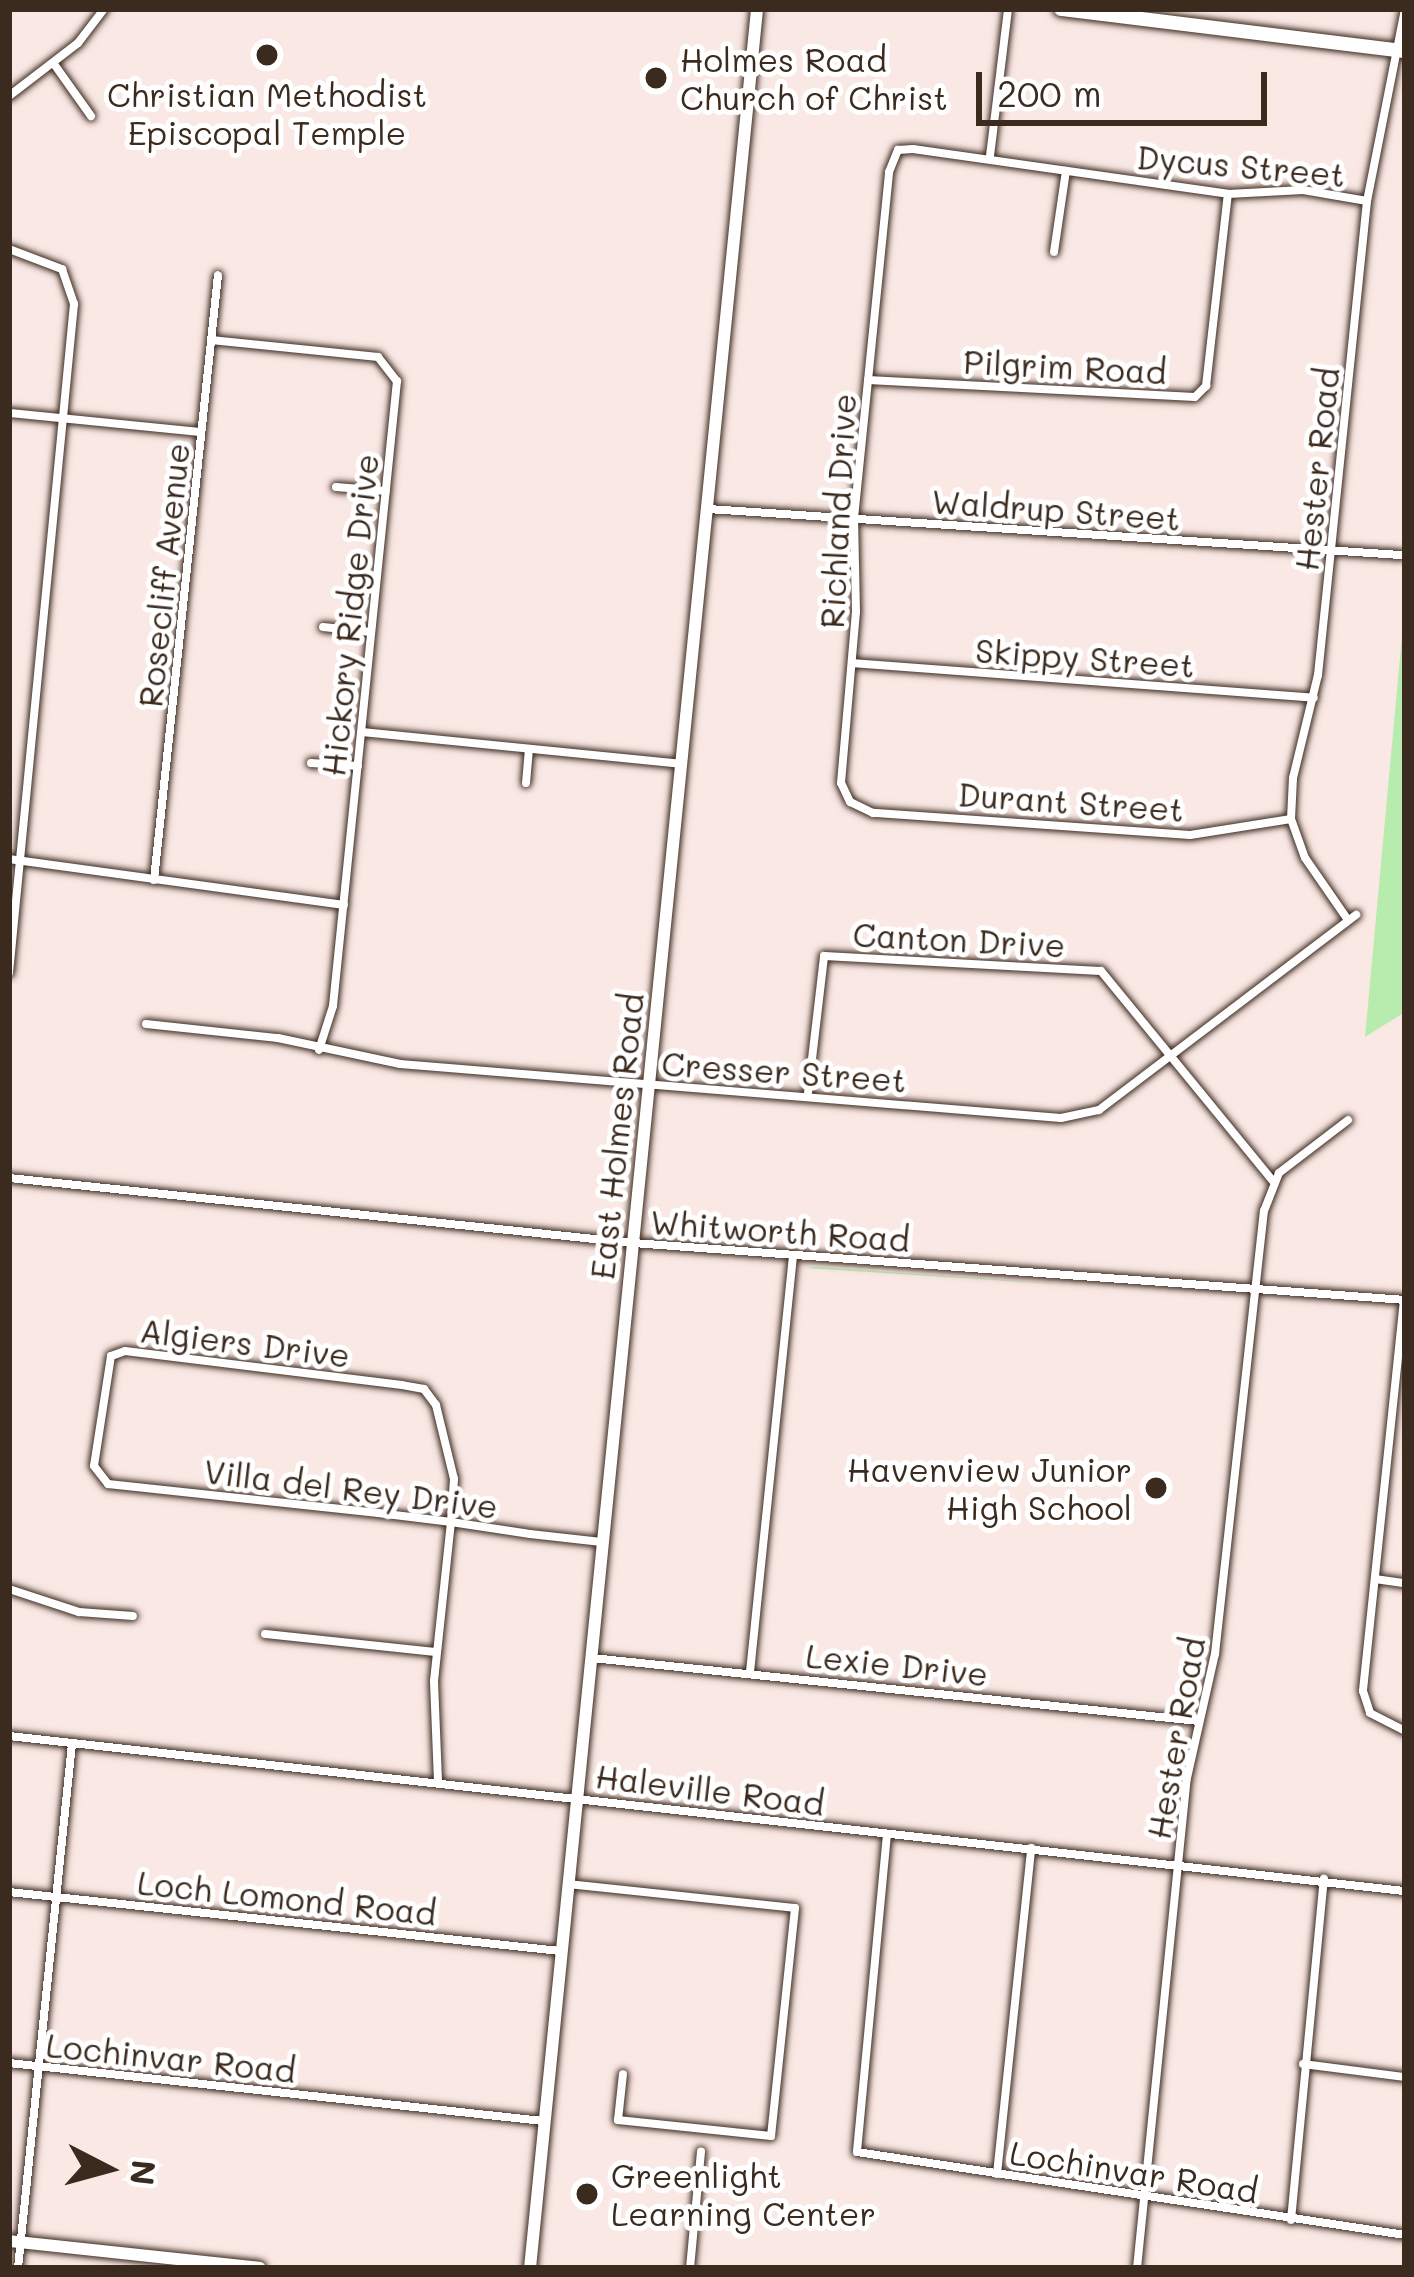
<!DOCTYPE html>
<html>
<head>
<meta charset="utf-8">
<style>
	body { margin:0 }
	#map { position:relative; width:1414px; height:2277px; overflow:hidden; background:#fae8e4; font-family:Mali,sans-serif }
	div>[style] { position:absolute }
	.green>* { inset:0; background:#b7ecae }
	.roads { filter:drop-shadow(0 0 3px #3b2a1e) drop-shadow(0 0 3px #3b2a1e) }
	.minor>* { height:8px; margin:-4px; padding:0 4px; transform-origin:4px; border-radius:4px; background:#fff }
	.secondary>* { height:12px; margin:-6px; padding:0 6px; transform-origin:6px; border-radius:6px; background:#fff }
	.primary>* { height:14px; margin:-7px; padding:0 7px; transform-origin:7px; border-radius:7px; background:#fff }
	.dots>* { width:33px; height:33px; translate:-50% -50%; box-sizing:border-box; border:6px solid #fff; border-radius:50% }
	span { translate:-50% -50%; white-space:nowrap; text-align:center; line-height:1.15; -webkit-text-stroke:10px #fff; paint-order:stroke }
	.poi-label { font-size:33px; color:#3b2a1e }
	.left { translate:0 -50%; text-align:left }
	.right { translate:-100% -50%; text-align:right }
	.street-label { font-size:33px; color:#3b2a1e }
	.frame { position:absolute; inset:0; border:12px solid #3b2a1e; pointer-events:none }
	.north { position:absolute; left:48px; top:2109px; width:120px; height:120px; -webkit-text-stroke:9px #fff; paint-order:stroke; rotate:96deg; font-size:33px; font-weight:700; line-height:48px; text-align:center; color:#3b2a1e }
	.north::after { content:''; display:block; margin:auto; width:42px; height:54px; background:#3b2a1e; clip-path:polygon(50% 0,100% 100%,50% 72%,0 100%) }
	.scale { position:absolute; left:976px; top:72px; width:291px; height:54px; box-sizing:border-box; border:6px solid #3b2a1e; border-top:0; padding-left:15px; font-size:36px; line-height:42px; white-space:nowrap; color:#3b2a1e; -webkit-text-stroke:9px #fff; paint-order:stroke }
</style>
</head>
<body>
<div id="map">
	<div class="green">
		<i style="clip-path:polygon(1405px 603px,1405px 1012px,1365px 1037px)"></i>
		<i style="clip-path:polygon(816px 1267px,1091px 1286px,806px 1268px)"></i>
	</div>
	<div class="roads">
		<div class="minor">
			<i style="left:54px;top:64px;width:64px;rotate:54.6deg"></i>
			<i style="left:9px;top:96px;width:87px;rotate:-37.5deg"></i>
			<i style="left:78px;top:43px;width:43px;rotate:-52.6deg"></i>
			<i style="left:990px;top:156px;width:148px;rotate:-83deg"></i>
			<i style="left:9px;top:249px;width:57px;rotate:20.7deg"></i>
			<i style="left:62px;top:269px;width:37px;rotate:71deg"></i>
			<i style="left:74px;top:304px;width:672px;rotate:95.55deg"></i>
			<i style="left:1054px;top:252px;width:82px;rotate:-81.6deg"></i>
			<i style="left:211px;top:340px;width:168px;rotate:5.8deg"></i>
			<i style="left:378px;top:357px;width:31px;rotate:52deg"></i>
			<i style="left:397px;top:381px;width:628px;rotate:95.85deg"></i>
			<i style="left:333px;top:1006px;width:46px;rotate:107.7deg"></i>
			<i style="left:868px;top:380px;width:327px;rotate:3deg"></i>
			<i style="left:1195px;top:397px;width:16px;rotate:-45deg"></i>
			<i style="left:1206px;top:386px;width:193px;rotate:-83.5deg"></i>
			<i style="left:9px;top:413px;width:193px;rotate:5.7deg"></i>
			<i style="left:336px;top:487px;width:50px;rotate:4.6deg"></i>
			<i style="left:708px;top:509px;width:695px;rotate:3.8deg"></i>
			<i style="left:323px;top:627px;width:48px;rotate:5.9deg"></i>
			<i style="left:852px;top:663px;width:463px;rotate:4.3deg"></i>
			<i style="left:362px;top:732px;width:320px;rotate:5.7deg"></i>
			<i style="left:311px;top:763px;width:47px;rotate:3.7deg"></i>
			<i style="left:526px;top:783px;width:34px;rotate:-85deg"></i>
			<i style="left:1291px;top:819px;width:102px;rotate:171deg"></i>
			<i style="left:1190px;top:835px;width:318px;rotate:-176deg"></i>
			<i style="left:873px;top:813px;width:25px;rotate:-154deg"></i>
			<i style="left:850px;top:802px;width:21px;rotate:-115deg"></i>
			<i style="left:841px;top:783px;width:172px;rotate:-85deg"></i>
			<i style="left:856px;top:612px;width:94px;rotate:-91.2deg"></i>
			<i style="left:854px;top:518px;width:348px;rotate:-84.2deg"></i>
			<i style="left:889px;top:172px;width:24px;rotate:-68deg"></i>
			<i style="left:898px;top:150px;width:15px;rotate:-4deg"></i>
			<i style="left:913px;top:149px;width:318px;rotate:8.1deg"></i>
			<i style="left:1228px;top:194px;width:75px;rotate:-3.1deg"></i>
			<i style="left:1303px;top:190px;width:65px;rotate:9.8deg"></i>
			<i style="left:9px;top:859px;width:338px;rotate:7.8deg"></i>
			<i style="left:154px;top:880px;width:608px;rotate:-83.96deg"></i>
			<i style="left:1348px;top:920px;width:75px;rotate:-124.7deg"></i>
			<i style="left:1305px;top:858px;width:41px;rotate:-109.7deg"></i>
			<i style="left:1291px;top:819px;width:41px;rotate:-87.2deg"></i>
			<i style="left:1293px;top:778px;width:106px;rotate:-76.4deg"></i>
			<i style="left:1318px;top:675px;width:477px;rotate:-84.1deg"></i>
			<i style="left:1367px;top:201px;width:196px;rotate:-78.8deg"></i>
			<i style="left:146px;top:1024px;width:133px;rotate:6.1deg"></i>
			<i style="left:278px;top:1038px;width:125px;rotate:12deg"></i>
			<i style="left:400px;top:1064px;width:663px;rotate:4.67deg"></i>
			<i style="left:1061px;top:1118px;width:39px;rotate:-12deg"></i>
			<i style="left:1099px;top:1110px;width:323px;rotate:-37.2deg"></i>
			<i style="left:808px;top:1093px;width:138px;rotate:-83.3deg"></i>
			<i style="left:824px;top:956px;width:277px;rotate:3.1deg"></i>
			<i style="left:1101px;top:971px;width:271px;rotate:50.7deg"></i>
			<i style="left:9px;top:1178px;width:627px;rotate:5.95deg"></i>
			<i style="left:633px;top:1243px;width:774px;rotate:4.22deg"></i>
			<i style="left:1404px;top:1300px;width:393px;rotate:96deg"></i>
			<i style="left:1363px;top:1691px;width:23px;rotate:72deg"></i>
			<i style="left:1370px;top:1713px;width:39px;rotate:27deg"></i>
			<i style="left:1375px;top:1579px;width:30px;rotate:8deg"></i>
			<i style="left:9px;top:1589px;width:74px;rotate:18.2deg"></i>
			<i style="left:79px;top:1612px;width:54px;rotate:4.2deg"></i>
			<i style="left:265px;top:1634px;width:172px;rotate:6deg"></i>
			<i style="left:592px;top:1658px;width:610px;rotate:5.93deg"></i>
			<i style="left:750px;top:1672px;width:418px;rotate:-84.1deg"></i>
			<i style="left:9px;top:1736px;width:1405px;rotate:6.34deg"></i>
			<i style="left:438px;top:1781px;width:100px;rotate:-92.3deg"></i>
			<i style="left:434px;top:1681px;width:160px;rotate:-83.9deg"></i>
			<i style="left:451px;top:1522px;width:43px;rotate:-86deg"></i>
			<i style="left:454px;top:1479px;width:76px;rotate:-103.7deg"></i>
			<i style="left:436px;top:1405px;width:20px;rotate:-127deg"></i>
			<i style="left:424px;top:1389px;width:22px;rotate:-170deg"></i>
			<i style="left:402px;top:1385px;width:279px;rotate:-173deg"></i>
			<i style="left:125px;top:1351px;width:15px;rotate:160deg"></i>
			<i style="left:111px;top:1356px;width:111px;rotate:98.8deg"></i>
			<i style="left:94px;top:1466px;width:23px;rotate:52deg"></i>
			<i style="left:108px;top:1484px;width:272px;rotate:6.1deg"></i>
			<i style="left:378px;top:1513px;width:74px;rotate:7deg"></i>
			<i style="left:451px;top:1522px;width:80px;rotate:8.6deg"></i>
			<i style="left:530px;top:1534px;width:72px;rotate:6.3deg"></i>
			<i style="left:887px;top:1834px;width:319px;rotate:95.4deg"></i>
			<i style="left:857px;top:2152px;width:554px;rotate:8.61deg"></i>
			<i style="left:567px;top:1884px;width:229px;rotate:6deg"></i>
			<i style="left:795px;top:1908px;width:229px;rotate:96deg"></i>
			<i style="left:771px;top:2136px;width:154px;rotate:-174deg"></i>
			<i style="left:618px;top:2120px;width:46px;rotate:-83.8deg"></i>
			<i style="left:9px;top:1892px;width:554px;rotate:6.11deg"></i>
			<i style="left:9px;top:2063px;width:537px;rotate:6.2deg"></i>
			<i style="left:1303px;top:2064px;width:103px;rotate:7.3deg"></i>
			<i style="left:997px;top:2174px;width:328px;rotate:-84deg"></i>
			<i style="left:1291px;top:2220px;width:343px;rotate:-84.5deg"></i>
			<i style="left:18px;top:2268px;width:527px;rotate:-84.12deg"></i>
			<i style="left:690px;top:2268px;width:117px;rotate:-84.6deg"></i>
			<i style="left:1137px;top:2268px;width:493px;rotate:-84.2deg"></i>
			<i style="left:1187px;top:1778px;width:127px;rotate:-77.3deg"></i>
			<i style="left:1215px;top:1654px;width:446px;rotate:-83.7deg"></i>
			<i style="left:1264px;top:1211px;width:41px;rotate:-68.5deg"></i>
			<i style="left:1279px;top:1173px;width:87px;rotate:-37.5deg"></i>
		</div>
		<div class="secondary">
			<i style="left:9px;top:2241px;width:252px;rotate:6.1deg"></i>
			<i style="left:530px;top:2268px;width:2270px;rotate:-84.26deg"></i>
		</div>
		<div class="primary">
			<i style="left:1061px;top:9px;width:347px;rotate:7deg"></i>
		</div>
	</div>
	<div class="dots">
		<i style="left:267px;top:55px;background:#3b2a1e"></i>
		<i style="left:656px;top:78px;background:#3b2a1e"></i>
		<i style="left:1156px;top:1488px;background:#3b2a1e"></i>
		<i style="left:587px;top:2194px;background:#3b2a1e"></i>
	</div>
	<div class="poi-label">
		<span class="left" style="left:680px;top:78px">Holmes Road<br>Church of Christ</span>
		<span style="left:267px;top:113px">Christian Methodist<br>Episcopal Temple</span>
		<span class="right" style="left:1132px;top:1488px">Havenview Junior<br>High School</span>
		<span class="left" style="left:611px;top:2194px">Greenlight<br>Learning Center</span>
	</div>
	<div class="street-label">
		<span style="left:1241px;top:165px;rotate:5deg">Dycus Street</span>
		<span style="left:1065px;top:366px;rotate:3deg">Pilgrim Road</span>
		<span style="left:1316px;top:469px;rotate:-84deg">Hester Road</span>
		<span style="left:1056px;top:509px;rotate:4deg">Waldrup Street</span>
		<span style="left:837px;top:511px;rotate:-87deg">Richland Drive</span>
		<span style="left:163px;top:575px;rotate:-84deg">Rosecliff Avenue</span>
		<span style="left:349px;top:615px;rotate:-84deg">Hickory Ridge Drive</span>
		<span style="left:1085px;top:657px;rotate:4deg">Skippy Street</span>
		<span style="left:1071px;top:801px;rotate:4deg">Durant Street</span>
		<span style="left:959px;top:939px;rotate:3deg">Canton Drive</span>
		<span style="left:784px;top:1071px;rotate:4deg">Cresser Street</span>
		<span style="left:616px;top:1136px;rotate:-84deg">East Holmes Road</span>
		<span style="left:780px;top:1230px;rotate:4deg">Whitworth Road</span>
		<span style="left:245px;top:1342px;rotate:7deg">Algiers Drive</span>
		<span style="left:351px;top:1488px;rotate:7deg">Villa del Rey Drive</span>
		<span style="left:897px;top:1664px;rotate:6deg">Lexie Drive</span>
		<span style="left:1175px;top:1738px;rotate:-80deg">Hester Road</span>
		<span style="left:710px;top:1789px;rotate:7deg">Haleville Road</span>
		<span style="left:287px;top:1897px;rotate:6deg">Loch Lomond Road</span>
		<span style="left:171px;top:2057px;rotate:6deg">Lochinvar Road</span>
		<span style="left:1134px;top:2171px;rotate:9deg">Lochinvar Road</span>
	</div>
	<div class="frame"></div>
	<div class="north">N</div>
	<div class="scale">200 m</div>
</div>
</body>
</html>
